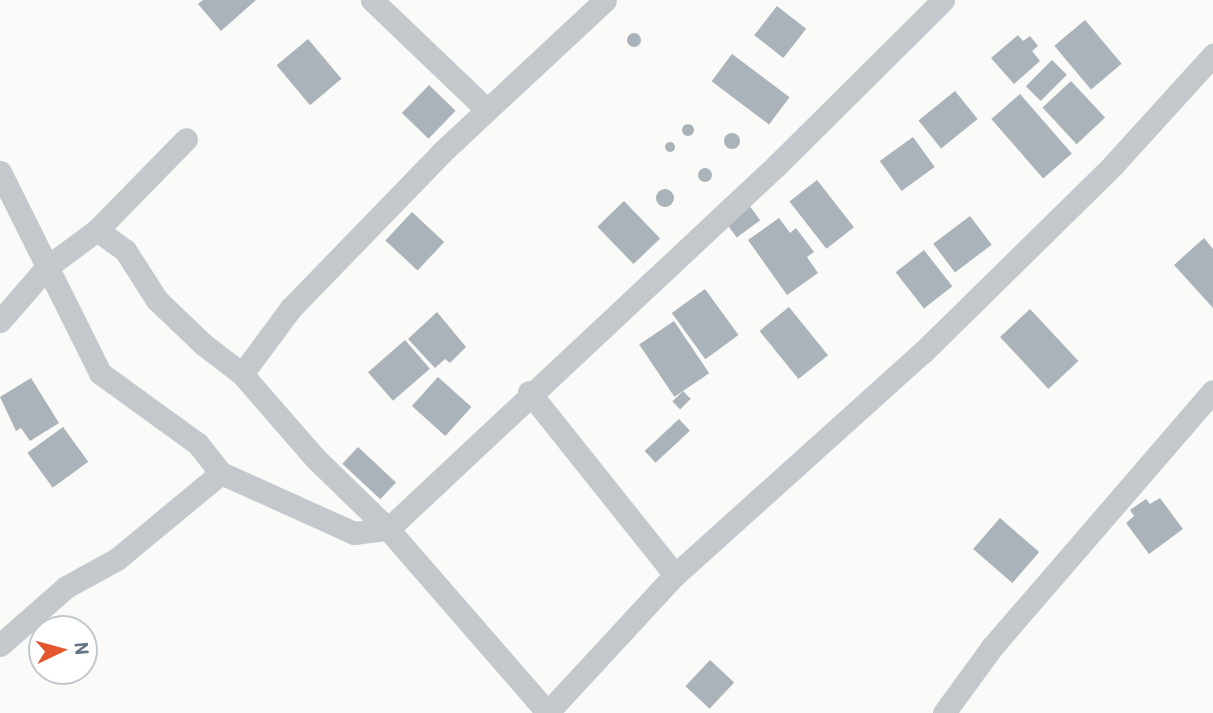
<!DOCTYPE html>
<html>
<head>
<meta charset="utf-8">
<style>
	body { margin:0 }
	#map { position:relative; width:1213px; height:713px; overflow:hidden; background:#fafaf8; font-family:Barlow,sans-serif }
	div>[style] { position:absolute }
	.building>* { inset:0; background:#aab3b9; transform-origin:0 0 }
	.round { border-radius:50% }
	.street>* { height:23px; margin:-11.5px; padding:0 11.5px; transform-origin:11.5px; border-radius:11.5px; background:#c3c8cc }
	span { translate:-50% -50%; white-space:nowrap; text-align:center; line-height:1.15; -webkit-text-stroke:7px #fff; paint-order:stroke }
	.north { position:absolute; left:28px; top:615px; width:70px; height:70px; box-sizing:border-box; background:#fff; border:2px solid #c1c8cd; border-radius:50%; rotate:85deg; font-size:19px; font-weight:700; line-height:28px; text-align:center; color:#657683 }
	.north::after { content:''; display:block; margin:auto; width:24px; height:32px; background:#e4572e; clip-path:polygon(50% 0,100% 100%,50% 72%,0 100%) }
</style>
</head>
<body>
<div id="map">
	<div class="building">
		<i style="clip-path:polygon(203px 0,256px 0,221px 31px,198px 4px)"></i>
		<i style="left:777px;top:6px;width:37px;height:37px;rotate:38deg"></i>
		<i style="left:1085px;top:20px;width:57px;height:40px;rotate:50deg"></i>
		<i class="round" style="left:627px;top:33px;width:14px;height:14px"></i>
		<i style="clip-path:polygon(1018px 35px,1023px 41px,1030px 36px,1038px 46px,1032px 51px,1040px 61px,1014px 84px,991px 58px)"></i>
		<i style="left:308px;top:39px;width:52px;height:41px;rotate:50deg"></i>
		<i style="left:732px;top:54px;width:72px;height:34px;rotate:37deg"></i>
		<i style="left:1052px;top:60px;width:21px;height:37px;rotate:45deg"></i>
		<i style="left:1071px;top:81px;width:50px;height:39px;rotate:47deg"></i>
		<i style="left:429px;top:85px;width:37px;height:39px;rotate:44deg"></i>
		<i style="left:955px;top:91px;width:36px;height:47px;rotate:51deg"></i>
		<i style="left:1020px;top:94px;width:79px;height:38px;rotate:49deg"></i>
		<i class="round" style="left:682px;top:124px;width:12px;height:12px"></i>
		<i class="round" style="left:724px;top:133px;width:16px;height:16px"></i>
		<i style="left:913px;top:137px;width:37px;height:41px;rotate:54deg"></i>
		<i class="round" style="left:665px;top:142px;width:10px;height:10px"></i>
		<i class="round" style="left:698px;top:168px;width:14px;height:14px"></i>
		<i style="left:817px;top:180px;width:60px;height:35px;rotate:52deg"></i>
		<i class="round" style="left:656px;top:189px;width:18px;height:18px"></i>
		<i style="left:624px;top:201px;width:52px;height:37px;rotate:46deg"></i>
		<i style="left:749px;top:205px;width:19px;height:29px;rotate:54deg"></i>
		<i style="left:412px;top:212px;width:44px;height:39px;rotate:43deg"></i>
		<i style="left:970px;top:216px;width:36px;height:46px;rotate:53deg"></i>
		<i style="clip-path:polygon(779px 218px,790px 233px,796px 228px,814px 252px,807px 257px,818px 273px,787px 295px,748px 240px)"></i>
		<i style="clip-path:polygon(1204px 238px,1213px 249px,1213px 308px,1174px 265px)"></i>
		<i style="left:924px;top:250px;width:46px;height:36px;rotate:52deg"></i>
		<i style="left:705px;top:289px;width:57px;height:41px;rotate:54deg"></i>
		<i style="left:789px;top:307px;width:62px;height:38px;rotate:51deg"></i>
		<i style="left:1030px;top:309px;width:71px;height:41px;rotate:47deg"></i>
		<i style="clip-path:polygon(437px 312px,466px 347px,450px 363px,445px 359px,435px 368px,408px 339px)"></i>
		<i style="left:674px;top:321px;width:63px;height:42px;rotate:56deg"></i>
		<i style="left:405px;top:340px;width:38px;height:49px;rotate:49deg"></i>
		<i style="left:438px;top:377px;width:45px;height:39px;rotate:42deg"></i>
		<i style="clip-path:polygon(31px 378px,59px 423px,30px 441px,21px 428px,16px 431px,0 397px)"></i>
		<i style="left:683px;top:391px;width:11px;height:15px;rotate:45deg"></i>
		<i style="left:679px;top:419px;width:16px;height:47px;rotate:47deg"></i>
		<i style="left:63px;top:427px;width:43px;height:44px;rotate:54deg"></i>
		<i style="left:358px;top:447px;width:52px;height:23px;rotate:43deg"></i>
		<i style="clip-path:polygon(1160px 498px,1183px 529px,1149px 554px,1126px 523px,1134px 516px,1130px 510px,1146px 499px,1150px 504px)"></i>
		<i style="left:1000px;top:518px;width:52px;height:41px;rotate:41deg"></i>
		<i style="left:710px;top:660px;width:33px;height:36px;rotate:43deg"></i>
	</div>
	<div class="street">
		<i style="left:372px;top:0;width:159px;rotate:43.7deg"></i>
		<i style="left:0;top:172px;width:225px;rotate:63.5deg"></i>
		<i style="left:100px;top:373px;width:121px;rotate:35.9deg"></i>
		<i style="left:198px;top:444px;width:37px;rotate:52deg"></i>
		<i style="left:221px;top:473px;width:146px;rotate:24.3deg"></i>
		<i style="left:354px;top:533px;width:34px;rotate:-7deg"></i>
		<i style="left:388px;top:529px;width:533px;rotate:-43.1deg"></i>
		<i style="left:777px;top:165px;width:234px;rotate:-44.8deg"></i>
		<i style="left:97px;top:230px;width:34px;rotate:36deg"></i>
		<i style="left:125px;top:250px;width:59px;rotate:57.4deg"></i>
		<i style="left:157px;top:300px;width:64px;rotate:43.7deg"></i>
		<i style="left:203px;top:344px;width:49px;rotate:37.6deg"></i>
		<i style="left:242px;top:374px;width:111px;rotate:49deg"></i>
		<i style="left:315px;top:458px;width:102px;rotate:44.2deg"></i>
		<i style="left:388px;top:529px;width:244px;rotate:49deg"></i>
		<i style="left:0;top:321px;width:72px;rotate:-49deg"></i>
		<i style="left:47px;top:267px;width:62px;rotate:-36.5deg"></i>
		<i style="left:97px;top:230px;width:127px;rotate:-45.6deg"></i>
		<i style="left:242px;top:374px;width:82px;rotate:-53.4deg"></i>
		<i style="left:291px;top:308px;width:216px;rotate:-45.9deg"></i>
		<i style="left:441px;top:153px;width:224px;rotate:-43deg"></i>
		<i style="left:529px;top:392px;width:234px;rotate:51.4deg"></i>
		<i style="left:0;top:645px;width:88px;rotate:-41.3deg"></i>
		<i style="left:66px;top:587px;width:58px;rotate:-28.8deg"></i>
		<i style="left:117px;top:559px;width:135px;rotate:-39.6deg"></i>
		<i style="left:547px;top:713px;width:188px;rotate:-47.2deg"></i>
		<i style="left:675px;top:575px;width:334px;rotate:-42deg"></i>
		<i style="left:923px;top:352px;width:267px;rotate:-44.5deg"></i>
		<i style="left:1113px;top:165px;width:149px;rotate:-47.7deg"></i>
		<i style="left:944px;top:713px;width:82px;rotate:-54deg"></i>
		<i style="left:992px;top:647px;width:338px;rotate:-49.2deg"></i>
	</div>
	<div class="north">N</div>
</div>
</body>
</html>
